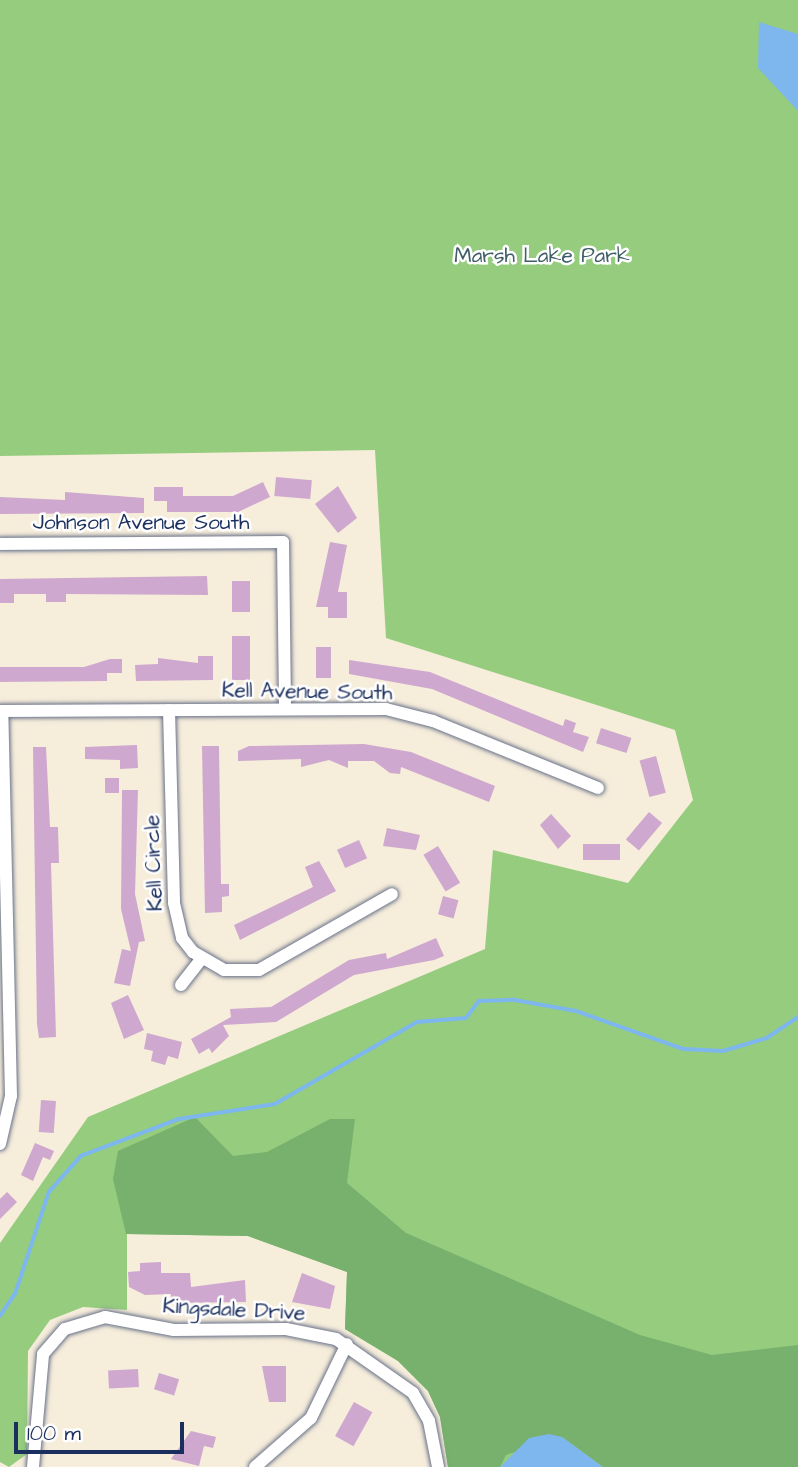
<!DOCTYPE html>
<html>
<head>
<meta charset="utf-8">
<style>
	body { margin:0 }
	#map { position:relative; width:798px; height:1467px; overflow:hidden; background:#f6eddb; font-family:"Architects Daughter",sans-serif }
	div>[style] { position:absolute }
	.green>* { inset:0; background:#95cc7e }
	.forest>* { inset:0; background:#78b06d }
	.water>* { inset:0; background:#7db7ee }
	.stream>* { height:3.5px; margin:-1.75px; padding:0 1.75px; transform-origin:1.75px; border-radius:1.75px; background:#7db7ee }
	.building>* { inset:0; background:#cea8ce; transform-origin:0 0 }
	.roads { filter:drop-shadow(0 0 2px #68728a) drop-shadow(0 0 2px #68728a) }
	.minor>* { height:12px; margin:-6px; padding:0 6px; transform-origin:6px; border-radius:6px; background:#fff }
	span { translate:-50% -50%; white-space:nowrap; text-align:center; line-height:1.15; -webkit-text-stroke:5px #fff; paint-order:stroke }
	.park-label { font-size:21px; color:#405e68 }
	.street-label { font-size:21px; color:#1b2f5e }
	.scale { position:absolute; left:14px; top:1422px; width:170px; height:32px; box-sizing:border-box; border:4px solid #1b2f5e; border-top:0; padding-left:9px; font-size:21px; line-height:24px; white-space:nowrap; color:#1b2f5e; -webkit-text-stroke:5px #fff; paint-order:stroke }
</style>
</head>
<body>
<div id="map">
	<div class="green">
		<i style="clip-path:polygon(0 0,798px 0,798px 1467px,448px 1467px,440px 1417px,428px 1391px,398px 1361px,345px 1329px,347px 1272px,248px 1236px,127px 1234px,127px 1310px,83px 1307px,50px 1320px,28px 1351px,27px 1454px,9px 1467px,0 1462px,0 1243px,88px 1117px,485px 949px,493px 850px,628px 883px,693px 800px,675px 730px,386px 638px,375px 450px,0 456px)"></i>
	</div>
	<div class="forest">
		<i style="clip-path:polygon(195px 1117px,233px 1156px,267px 1152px,330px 1119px,355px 1119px,347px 1183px,406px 1233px,640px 1335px,712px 1355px,798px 1345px,798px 1467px,603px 1467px,562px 1437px,506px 1455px,500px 1467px,448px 1467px,440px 1417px,428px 1391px,398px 1361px,345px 1329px,347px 1272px,248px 1236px,126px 1234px,113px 1179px,118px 1151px)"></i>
	</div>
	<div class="water">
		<i style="clip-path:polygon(759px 22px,798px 34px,798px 111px,758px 68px)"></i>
		<i style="clip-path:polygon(549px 1434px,562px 1437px,603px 1467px,500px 1467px,529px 1438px)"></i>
	</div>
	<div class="stream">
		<i style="left:0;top:1316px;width:27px;rotate:-56deg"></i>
		<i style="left:15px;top:1294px;width:108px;rotate:-71.6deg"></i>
		<i style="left:49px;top:1192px;width:48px;rotate:-48.4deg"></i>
		<i style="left:81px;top:1156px;width:105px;rotate:-20.7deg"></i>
		<i style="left:179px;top:1119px;width:97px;rotate:-8.9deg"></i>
		<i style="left:275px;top:1104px;width:164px;rotate:-30deg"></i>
		<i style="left:417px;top:1022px;width:49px;rotate:-4.7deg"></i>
		<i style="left:466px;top:1018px;width:21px;rotate:-53deg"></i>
		<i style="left:479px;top:1001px;width:36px;rotate:-2deg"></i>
		<i style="left:515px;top:1000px;width:62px;rotate:10.2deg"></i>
		<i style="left:576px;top:1011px;width:114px;rotate:19.4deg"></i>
		<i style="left:684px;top:1049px;width:39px;rotate:3deg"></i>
		<i style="left:723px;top:1051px;width:46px;rotate:-16.5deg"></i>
		<i style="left:767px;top:1038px;width:37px;rotate:-34deg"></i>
	</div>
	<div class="building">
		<i style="left:276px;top:477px;width:36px;height:19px;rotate:5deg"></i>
		<i style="clip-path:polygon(263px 482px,270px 497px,238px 512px,167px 512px,167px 501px,154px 501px,154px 487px,183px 487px,183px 496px,233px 496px)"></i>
		<i style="clip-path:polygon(338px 486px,357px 518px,338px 533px,315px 504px)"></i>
		<i style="clip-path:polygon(65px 492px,144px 498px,144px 513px,0 514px,0 497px,65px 500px)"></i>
		<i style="clip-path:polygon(330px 542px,347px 545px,338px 592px,347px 592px,347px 618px,328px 618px,328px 607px,316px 607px)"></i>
		<i style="clip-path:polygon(207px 576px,208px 595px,66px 594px,66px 602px,46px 602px,46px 594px,14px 594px,14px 603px,0 603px,0 579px)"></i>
		<i style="left:232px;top:581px;width:18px;height:31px"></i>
		<i style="left:232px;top:636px;width:18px;height:44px"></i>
		<i style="left:316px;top:647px;width:15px;height:31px"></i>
		<i style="clip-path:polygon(198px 656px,213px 656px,213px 680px,136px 681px,135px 665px,158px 664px,158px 658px,198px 663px)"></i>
		<i style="clip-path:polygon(110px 659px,122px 659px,122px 673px,107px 673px,107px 681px,0 682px,0 667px,84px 667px)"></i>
		<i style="clip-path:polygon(349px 660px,430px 672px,563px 726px,565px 719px,576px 723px,573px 732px,589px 737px,583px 752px,432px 689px,349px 674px)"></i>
		<i style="left:601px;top:728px;width:32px;height:16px;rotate:18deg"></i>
		<i style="clip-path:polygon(364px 744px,411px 752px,495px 786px,489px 802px,401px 767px,400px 774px,390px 773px,374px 761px,348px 761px,348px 768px,329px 760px,301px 767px,301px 759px,238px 761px,238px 751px,249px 746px)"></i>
		<i style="clip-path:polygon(137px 745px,138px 768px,120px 769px,120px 760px,85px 759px,85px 747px)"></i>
		<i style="clip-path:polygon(202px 746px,219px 746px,221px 884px,229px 884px,229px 896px,222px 897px,222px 912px,205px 913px)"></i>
		<i style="clip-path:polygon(33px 747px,46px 747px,50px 827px,58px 827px,59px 863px,51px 863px,56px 1037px,39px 1038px,37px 1024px)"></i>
		<i style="left:656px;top:756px;width:38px;height:17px;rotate:75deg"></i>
		<i style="left:105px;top:778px;width:14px;height:15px"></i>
		<i style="clip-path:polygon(122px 790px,138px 790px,135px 894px,145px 941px,139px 942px,130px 986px,114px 983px,122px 949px,131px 951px,121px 909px)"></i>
		<i style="left:649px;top:812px;width:17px;height:36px;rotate:40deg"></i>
		<i style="clip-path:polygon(551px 814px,571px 836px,558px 849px,540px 825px)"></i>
		<i style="clip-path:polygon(387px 828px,420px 835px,416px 850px,383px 846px)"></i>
		<i style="left:359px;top:840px;width:20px;height:24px;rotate:66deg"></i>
		<i style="left:583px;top:844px;width:37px;height:16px"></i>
		<i style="left:438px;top:846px;width:43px;height:17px;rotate:59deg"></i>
		<i style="clip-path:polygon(319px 861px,336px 891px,240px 940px,234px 925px,313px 887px,305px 867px)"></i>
		<i style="left:443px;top:896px;width:16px;height:19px;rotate:15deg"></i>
		<i style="clip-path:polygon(436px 938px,444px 956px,434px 960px,354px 975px,276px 1022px,223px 1025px,229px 1036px,212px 1053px,209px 1048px,199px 1054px,191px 1039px,231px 1017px,230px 1009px,271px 1007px,349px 960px,386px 953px,387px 959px)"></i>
		<i style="clip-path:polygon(128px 995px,144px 1030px,124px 1039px,111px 1003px)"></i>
		<i style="clip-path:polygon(147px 1033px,182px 1042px,178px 1059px,168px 1056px,165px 1065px,151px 1061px,153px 1051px,144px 1049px)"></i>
		<i style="left:41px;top:1100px;width:15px;height:32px;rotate:4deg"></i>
		<i style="clip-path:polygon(35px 1143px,54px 1151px,50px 1160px,43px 1157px,33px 1181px,21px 1175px)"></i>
		<i style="clip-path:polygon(7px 1192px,17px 1202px,0 1219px,0 1199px)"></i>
		<i style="clip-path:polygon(161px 1262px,161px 1273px,190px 1273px,191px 1287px,245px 1280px,246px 1302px,171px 1303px,171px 1294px,145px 1295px,129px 1287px,128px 1272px,140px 1271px,140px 1263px)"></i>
		<i style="clip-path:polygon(302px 1273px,335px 1286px,330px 1309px,292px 1302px)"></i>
		<i style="clip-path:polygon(262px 1366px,286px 1366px,286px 1402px,269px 1402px)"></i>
		<i style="left:138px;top:1369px;width:18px;height:30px;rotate:87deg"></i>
		<i style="left:159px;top:1373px;width:21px;height:17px;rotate:17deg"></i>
		<i style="left:354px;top:1402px;width:21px;height:39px;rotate:29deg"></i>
		<i style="clip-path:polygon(191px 1431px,216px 1437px,213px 1448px,204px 1446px,199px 1466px,171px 1459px)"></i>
	</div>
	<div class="roads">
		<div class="minor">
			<i style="left:0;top:544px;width:283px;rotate:-0.4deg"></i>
			<i style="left:283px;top:542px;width:167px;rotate:89.3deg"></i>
			<i style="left:169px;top:710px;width:193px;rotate:88.5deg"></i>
			<i style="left:174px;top:903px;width:36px;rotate:77deg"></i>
			<i style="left:182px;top:938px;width:18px;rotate:52deg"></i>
			<i style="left:193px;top:952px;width:36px;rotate:30deg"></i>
			<i style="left:224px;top:970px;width:35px"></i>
			<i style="left:259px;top:970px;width:153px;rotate:-29.7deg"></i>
			<i style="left:0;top:711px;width:386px;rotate:-0.3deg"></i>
			<i style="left:386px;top:709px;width:49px;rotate:14.3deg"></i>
			<i style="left:433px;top:721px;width:178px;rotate:22.1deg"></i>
			<i style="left:181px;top:985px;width:33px;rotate:-52deg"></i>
			<i style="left:0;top:1144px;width:49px;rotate:-77.1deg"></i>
			<i style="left:11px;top:1096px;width:385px;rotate:-91.3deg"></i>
			<i style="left:33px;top:1467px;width:113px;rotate:-84.9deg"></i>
			<i style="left:43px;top:1354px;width:33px;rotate:-49deg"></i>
			<i style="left:65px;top:1329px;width:42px;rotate:-16.7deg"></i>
			<i style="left:105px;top:1317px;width:70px;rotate:10.7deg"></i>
			<i style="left:174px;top:1330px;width:112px;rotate:-0.5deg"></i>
			<i style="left:286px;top:1329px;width:51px;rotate:11.3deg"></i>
			<i style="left:336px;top:1339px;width:94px;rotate:35deg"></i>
			<i style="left:413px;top:1393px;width:32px;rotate:60deg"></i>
			<i style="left:429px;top:1421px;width:47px;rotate:78.9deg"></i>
			<i style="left:255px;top:1467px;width:74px;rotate:-41.2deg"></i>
			<i style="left:311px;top:1418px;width:82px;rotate:-64.1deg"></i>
		</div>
	</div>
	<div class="park-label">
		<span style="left:542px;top:256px">Marsh Lake Park</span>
	</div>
	<div class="street-label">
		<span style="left:141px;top:523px">Johnson Avenue South</span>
		<span style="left:307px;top:692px;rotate:1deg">Kell Avenue South</span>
		<span style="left:154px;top:863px;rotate:-92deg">Kell Circle</span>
		<span style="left:234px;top:1310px;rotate:3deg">Kingsdale Drive</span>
	</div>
	<div class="scale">100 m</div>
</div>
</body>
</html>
